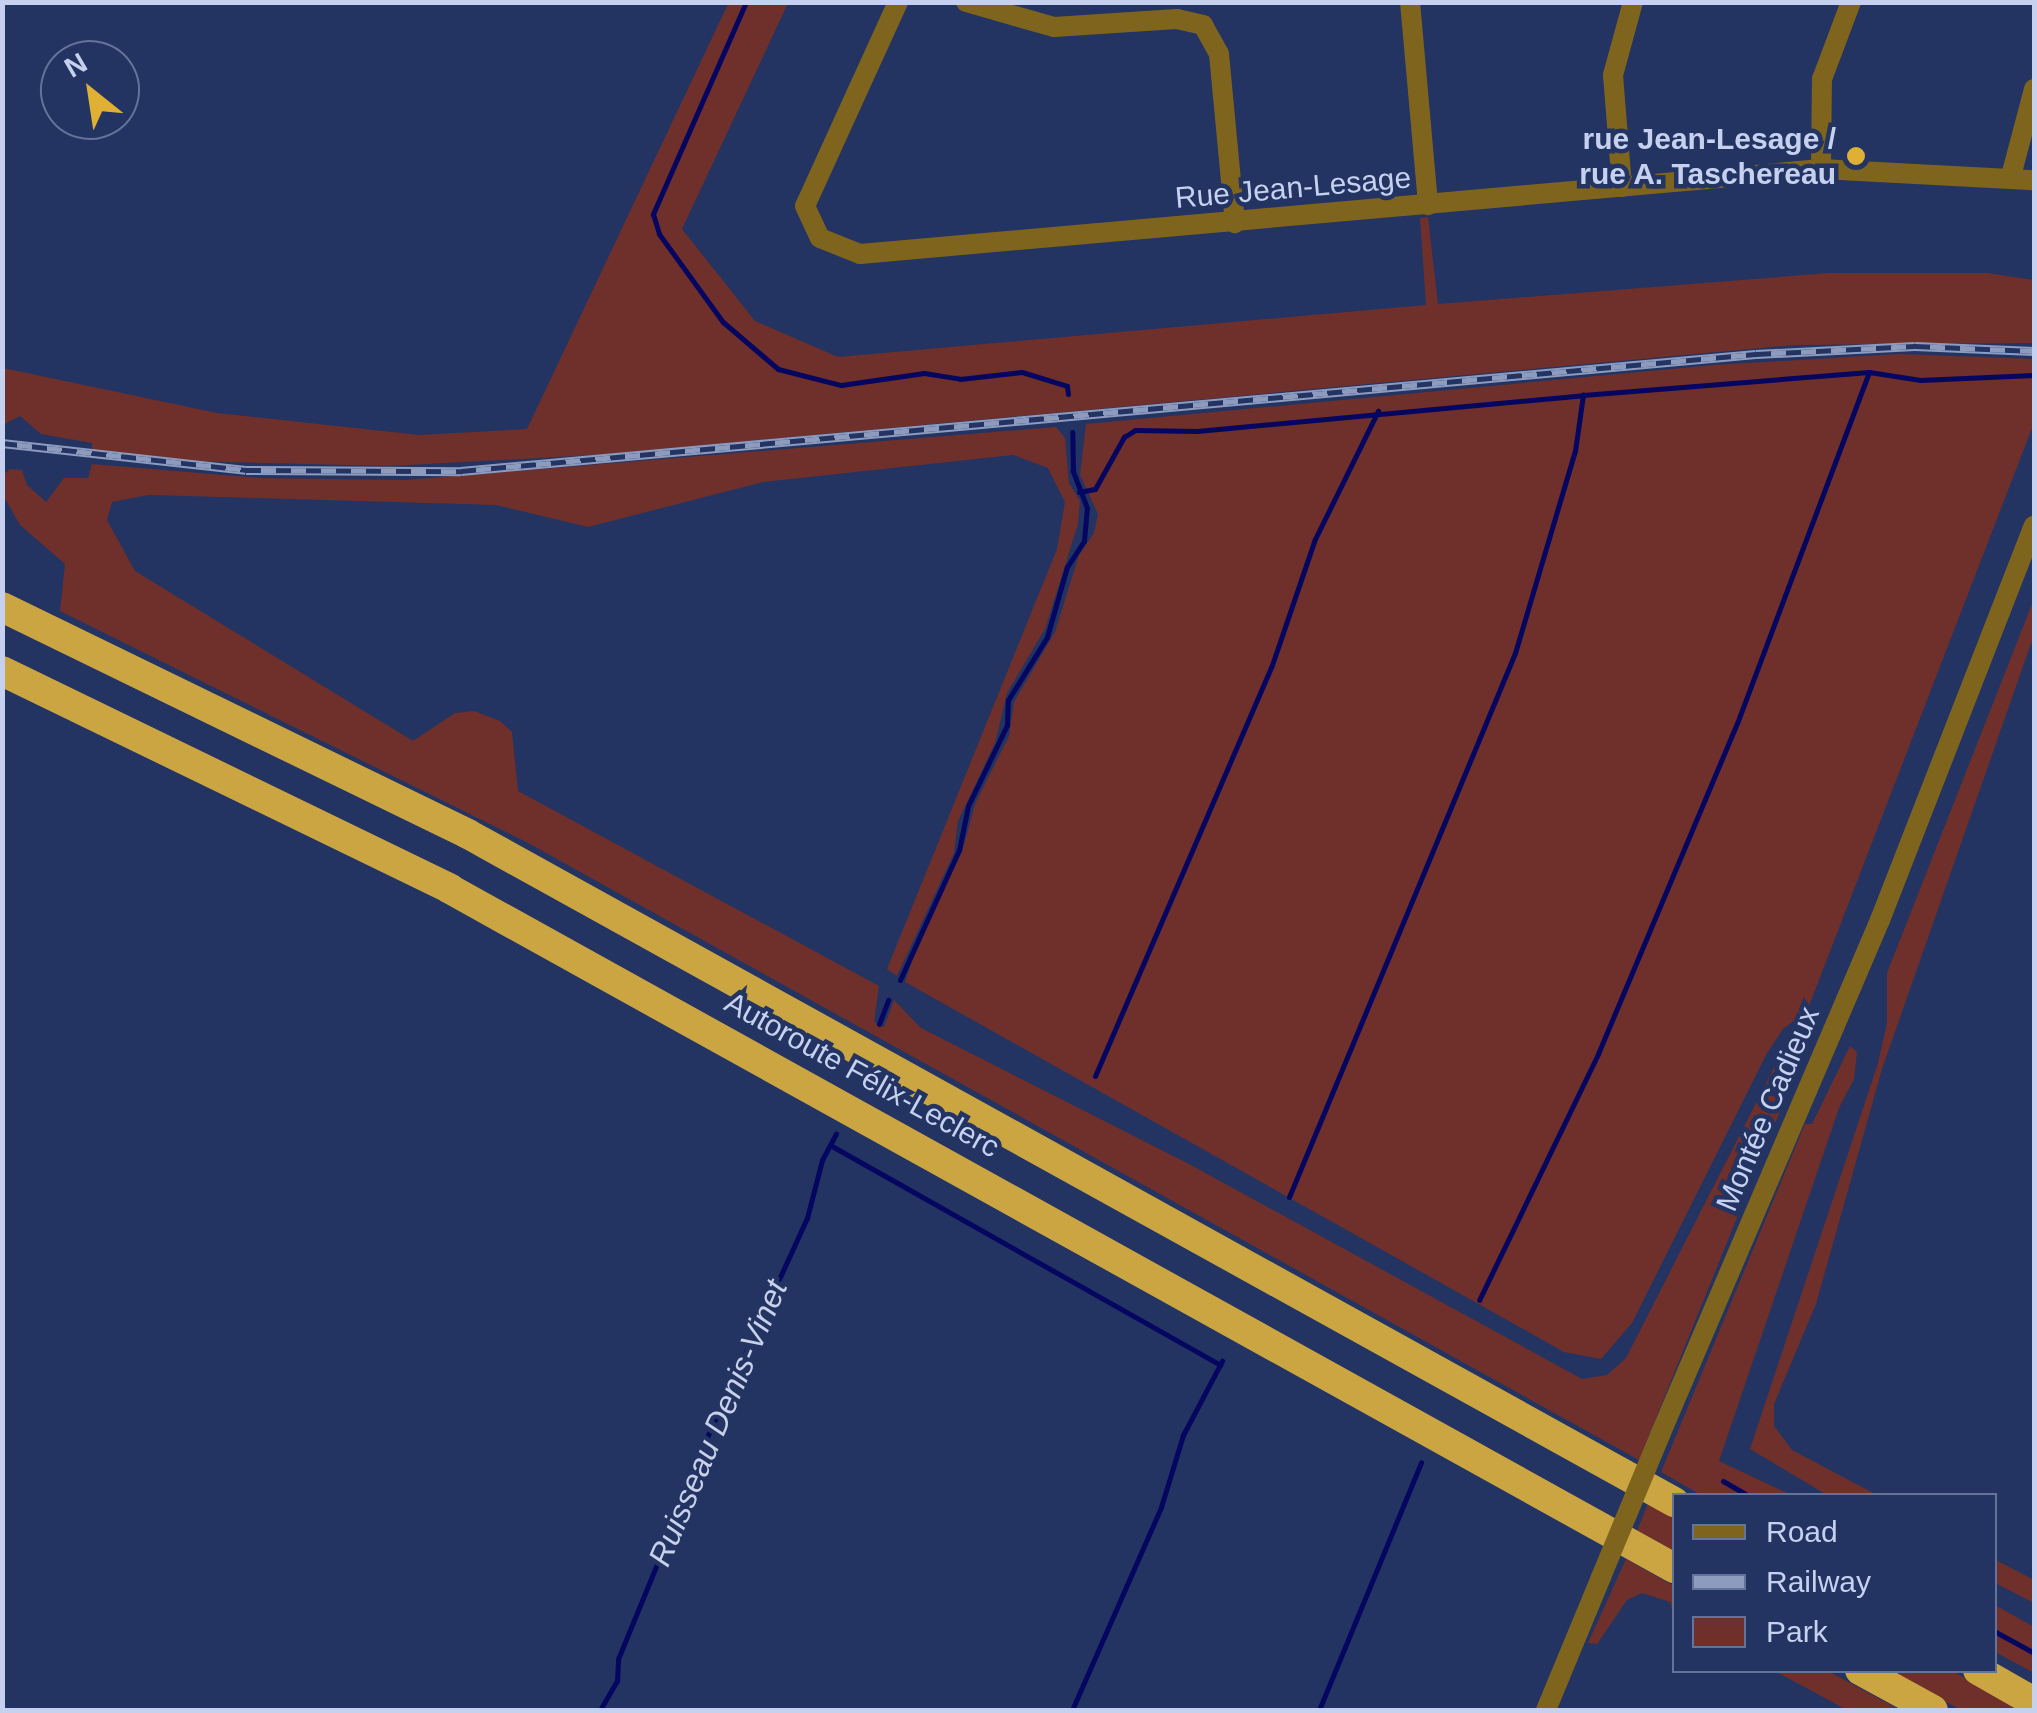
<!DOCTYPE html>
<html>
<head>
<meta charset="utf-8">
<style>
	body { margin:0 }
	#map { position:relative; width:2037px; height:1713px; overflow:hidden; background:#233462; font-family:Helvetica,sans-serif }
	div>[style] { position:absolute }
	.green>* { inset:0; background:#6f2f2a }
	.stream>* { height:5px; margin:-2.5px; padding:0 2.5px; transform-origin:2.5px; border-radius:2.5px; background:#050660 }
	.minor>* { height:20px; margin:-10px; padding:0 10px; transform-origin:10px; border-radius:10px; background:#7f641e }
	.highway>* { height:30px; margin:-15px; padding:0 15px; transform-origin:15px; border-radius:15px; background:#cca543 }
	.rail>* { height:9px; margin-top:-4.5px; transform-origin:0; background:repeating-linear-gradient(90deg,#233462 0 15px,#8d9bbe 0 30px); box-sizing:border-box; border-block:2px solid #8d9bbe }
	.minor-bridge>* { height:20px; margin:-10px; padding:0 10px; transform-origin:10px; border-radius:10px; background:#7f641e }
	.dots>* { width:28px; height:28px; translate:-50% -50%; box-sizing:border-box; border:5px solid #233462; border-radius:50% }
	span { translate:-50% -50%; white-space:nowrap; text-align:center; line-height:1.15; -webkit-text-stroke:9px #233462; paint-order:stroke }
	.poi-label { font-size:30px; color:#c5d1ee; font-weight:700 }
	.right { translate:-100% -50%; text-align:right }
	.street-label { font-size:30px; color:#c5d1ee }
	.water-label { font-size:32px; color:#c7d1e9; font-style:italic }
	.frame { position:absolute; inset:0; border:5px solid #c5d1ee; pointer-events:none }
	.legend { position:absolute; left:1672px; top:1493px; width:325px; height:180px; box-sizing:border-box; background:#233462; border:2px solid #64739a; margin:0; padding:12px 18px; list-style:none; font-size:30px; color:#c5d1ee }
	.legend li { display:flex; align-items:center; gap:20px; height:50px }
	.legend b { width:50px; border:2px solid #64739a }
	.north { position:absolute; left:40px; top:40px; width:100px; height:100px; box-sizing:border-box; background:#233462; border:2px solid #64739a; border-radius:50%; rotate:330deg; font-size:28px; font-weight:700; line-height:40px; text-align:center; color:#c5d1ee }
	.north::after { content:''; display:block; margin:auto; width:35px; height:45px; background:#dfb034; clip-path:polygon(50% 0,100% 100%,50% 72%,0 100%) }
</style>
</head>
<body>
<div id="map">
	<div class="green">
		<i style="clip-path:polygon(729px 2px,788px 3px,682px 229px,755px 321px,838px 357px,1426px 305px,1420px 218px,1428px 217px,1438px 304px,1829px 273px,1987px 273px,2034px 280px,2034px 343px,1794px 345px,595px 455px,390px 466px,184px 461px,92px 450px,92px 443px,41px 434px,20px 416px,3px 425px,3px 368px,217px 413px,420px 435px,527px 429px)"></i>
		<i style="clip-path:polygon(1898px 354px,2034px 359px,2034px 423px,1807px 1011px,1783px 1029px,1767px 1053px,1632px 1323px,1601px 1359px,1564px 1352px,905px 982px,922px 931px,962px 852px,975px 804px,1009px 736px,1014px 702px,1055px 632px,1079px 555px,1094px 533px,1098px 514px,1080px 475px,1086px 424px,1714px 365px)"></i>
		<i style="clip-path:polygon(1056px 427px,1065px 438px,1069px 483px,1080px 501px,1078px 524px,1045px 629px,1007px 693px,995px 743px,958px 821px,954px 853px,897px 976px,887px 969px,1057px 549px,1065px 502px,1048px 468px,1013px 455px,763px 482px,588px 527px,496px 505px,148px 495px,112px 502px,107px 520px,135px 571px,413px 741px,455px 713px,474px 711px,500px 721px,512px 732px,518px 791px,879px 986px,874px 1022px,884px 1027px,894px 1000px,921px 1028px,1189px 1164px,1582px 1379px,1607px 1375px,1626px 1358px,1783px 1050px,1801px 1036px,1810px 1037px,1639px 1460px,528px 843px,60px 611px,65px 564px,20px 525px,3px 495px,2px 476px,10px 469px,22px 470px,27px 485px,46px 502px,64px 478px,88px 478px,92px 464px,259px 478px,406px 480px)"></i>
		<i style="clip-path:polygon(2034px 599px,2034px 635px,1882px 1069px,1816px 1304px,1774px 1404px,1774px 1426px,1792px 1450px,1877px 1495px,1827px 1495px,1750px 1449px,1878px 1063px,1887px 1023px,1887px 973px)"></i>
		<i style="clip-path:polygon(1850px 1046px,1857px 1052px,1854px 1079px,1839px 1108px,1719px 1461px,1791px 1495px,1701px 1495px,1661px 1472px,1805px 1124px,1812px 1124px)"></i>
		<i style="clip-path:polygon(1649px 1501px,1674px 1516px,1674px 1551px,1637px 1531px)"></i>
		<i style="clip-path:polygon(1626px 1559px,1674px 1586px,1674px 1617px,1670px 1602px,1642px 1593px,1627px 1600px,1597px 1644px,1588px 1643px)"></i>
		<i style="clip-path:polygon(1994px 1559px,2034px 1580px,2034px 1603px,1995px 1583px)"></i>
		<i style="clip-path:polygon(1995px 1605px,2034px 1627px,2034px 1673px,1995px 1652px)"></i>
		<i style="clip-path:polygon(1775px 1671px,1828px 1671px,1900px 1710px,1847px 1710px)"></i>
		<i style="clip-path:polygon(1888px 1671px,1952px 1671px,2024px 1710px,1961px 1710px)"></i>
	</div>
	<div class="stream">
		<i style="left:746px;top:2px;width:232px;rotate:113.7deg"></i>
		<i style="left:653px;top:214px;width:21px;rotate:73deg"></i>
		<i style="left:659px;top:234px;width:109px;rotate:54deg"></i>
		<i style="left:723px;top:322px;width:72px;rotate:40.5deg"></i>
		<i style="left:778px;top:369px;width:65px;rotate:14.3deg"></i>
		<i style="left:841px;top:385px;width:84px;rotate:-8.2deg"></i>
		<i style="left:924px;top:373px;width:36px;rotate:9deg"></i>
		<i style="left:960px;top:379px;width:62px;rotate:-6.4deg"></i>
		<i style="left:1022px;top:372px;width:47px;rotate:17.3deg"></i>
		<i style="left:1067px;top:386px;width:8px;rotate:83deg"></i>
		<i style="left:1869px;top:372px;width:52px;rotate:8.9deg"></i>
		<i style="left:1920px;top:380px;width:114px;rotate:-2.5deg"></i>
		<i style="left:1079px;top:492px;width:16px;rotate:-11deg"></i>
		<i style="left:1095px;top:489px;width:60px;rotate:-60.9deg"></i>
		<i style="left:1124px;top:437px;width:13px;rotate:-32deg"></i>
		<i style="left:1135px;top:430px;width:62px;rotate:0.9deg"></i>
		<i style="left:1197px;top:431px;width:388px;rotate:-5.3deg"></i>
		<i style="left:900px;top:980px;width:143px;rotate:-65.6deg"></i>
		<i style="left:959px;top:850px;width:45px;rotate:-78.4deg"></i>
		<i style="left:968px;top:806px;width:90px;rotate:-64.3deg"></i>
		<i style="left:1007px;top:725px;width:25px;rotate:-88deg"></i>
		<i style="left:1008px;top:700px;width:74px;rotate:-58.2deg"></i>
		<i style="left:1047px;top:637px;width:73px;rotate:-74.1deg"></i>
		<i style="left:1067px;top:567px;width:31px;rotate:-57deg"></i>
		<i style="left:1084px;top:541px;width:33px;rotate:-85deg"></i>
		<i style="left:1087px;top:508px;width:40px;rotate:-111deg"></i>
		<i style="left:1073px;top:471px;width:39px;rotate:-91deg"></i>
		<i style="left:879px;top:1024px;width:26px;rotate:-69deg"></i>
		<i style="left:1095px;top:1076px;width:447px;rotate:-66.7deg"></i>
		<i style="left:1272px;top:665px;width:133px;rotate:-71.2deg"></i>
		<i style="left:1315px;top:539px;width:143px;rotate:-63.8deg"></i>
		<i style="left:830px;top:1145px;width:448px;rotate:29.4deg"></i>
		<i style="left:1289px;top:1197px;width:589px;rotate:-67.44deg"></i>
		<i style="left:1515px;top:653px;width:211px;rotate:-73.5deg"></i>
		<i style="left:1575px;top:451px;width:57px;rotate:-81.9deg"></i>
		<i style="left:1583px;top:395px;width:287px;rotate:-4.6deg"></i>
		<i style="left:1869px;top:372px;width:375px;rotate:110.6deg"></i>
		<i style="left:1737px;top:723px;width:359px;rotate:112.8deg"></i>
		<i style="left:1598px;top:1054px;width:273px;rotate:115.8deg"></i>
		<i style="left:1723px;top:1481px;width:30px;rotate:30deg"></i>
		<i style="left:1994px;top:1631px;width:46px;rotate:28.8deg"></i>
		<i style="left:600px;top:1710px;width:34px;rotate:-60deg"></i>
		<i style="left:617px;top:1681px;width:22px;rotate:-87deg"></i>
		<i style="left:618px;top:1659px;width:103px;rotate:-67.7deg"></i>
		<i style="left:657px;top:1564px;width:21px;rotate:-51deg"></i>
		<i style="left:670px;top:1548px;width:23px;rotate:-97deg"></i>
		<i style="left:667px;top:1525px;width:337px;rotate:-65.5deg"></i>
		<i style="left:807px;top:1218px;width:60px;rotate:-75.5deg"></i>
		<i style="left:822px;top:1160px;width:30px;rotate:-62deg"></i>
		<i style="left:1072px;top:1710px;width:222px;rotate:-66.3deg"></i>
		<i style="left:1161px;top:1507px;width:75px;rotate:-73deg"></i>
		<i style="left:1183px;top:1435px;width:84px;rotate:-62.2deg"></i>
		<i style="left:1319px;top:1710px;width:268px;rotate:-67.6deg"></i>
	</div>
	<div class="minor">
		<i style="left:898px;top:2px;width:224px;rotate:114.5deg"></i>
		<i style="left:805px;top:206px;width:35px;rotate:65deg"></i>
		<i style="left:820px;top:238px;width:43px;rotate:21.8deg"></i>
		<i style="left:860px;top:254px;width:965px;rotate:-5.05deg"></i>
		<i style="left:1821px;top:169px;width:213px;rotate:3deg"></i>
		<i style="left:966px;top:2px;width:91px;rotate:15.9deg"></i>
		<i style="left:1054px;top:27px;width:123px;rotate:-3.7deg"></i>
		<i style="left:1177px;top:19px;width:27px;rotate:13deg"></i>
		<i style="left:1203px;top:25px;width:33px;rotate:61deg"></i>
		<i style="left:1219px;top:54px;width:170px;rotate:84.6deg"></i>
		<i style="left:1410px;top:2px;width:204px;rotate:84.9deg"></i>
		<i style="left:1821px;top:169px;width:90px;rotate:-89.4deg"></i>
		<i style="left:1822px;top:79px;width:82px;rotate:-69.4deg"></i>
		<i style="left:2011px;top:176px;width:90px;rotate:-75.2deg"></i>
		<i style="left:1622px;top:187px;width:112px;rotate:-94.6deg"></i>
		<i style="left:1613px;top:75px;width:76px;rotate:-74.7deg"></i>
		<i style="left:1660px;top:1435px;width:560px;rotate:-66.87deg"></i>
		<i style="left:1880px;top:920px;width:423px;rotate:-68.7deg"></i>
		<i style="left:1546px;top:1710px;width:144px;rotate:-67.5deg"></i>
	</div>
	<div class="highway">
		<i style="left:2px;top:607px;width:518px;rotate:25.97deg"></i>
		<i style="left:468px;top:834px;width:1379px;rotate:28.98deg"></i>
		<i style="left:2px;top:671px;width:498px;rotate:25.9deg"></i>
		<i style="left:450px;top:889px;width:1400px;rotate:29.02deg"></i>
		<i style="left:1860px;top:1670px;width:83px;rotate:28.7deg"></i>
		<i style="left:1978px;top:1670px;width:64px;rotate:29.7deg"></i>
	</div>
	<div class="rail">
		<i style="left:2px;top:443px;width:245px;rotate:6.3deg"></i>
		<i style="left:246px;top:470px;width:215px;rotate:0.3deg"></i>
		<i style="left:461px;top:471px;width:1300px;rotate:-5.16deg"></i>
		<i style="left:1756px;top:354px;width:159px;rotate:-2.9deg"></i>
		<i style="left:1915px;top:346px;width:119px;rotate:2.4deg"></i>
	</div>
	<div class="minor-bridge">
		<i style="left:1601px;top:1577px;width:154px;rotate:-67.4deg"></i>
	</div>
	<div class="dots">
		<i style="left:1856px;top:156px;background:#dfb034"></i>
	</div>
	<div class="poi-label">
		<span class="right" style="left:1836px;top:156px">rue Jean-Lesage /<br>rue A. Taschereau</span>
	</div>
	<div class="street-label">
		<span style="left:1293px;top:188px;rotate:-5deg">Rue Jean-Lesage</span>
		<span style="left:862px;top:1075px;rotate:29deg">Autoroute Félix-Leclerc</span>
		<span style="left:1768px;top:1109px;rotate:-67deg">Montée Cadieux</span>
	</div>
	<div class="water-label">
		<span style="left:718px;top:1423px;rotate:-67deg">Ruisseau Denis-Vinet</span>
	</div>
	<div class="frame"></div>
	<ul class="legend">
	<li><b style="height:12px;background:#7f641e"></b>Road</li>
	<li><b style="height:12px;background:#8d9bbe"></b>Railway</li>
	<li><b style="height:28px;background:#6f2f2a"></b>Park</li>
	</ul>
	<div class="north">N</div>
</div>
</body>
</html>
